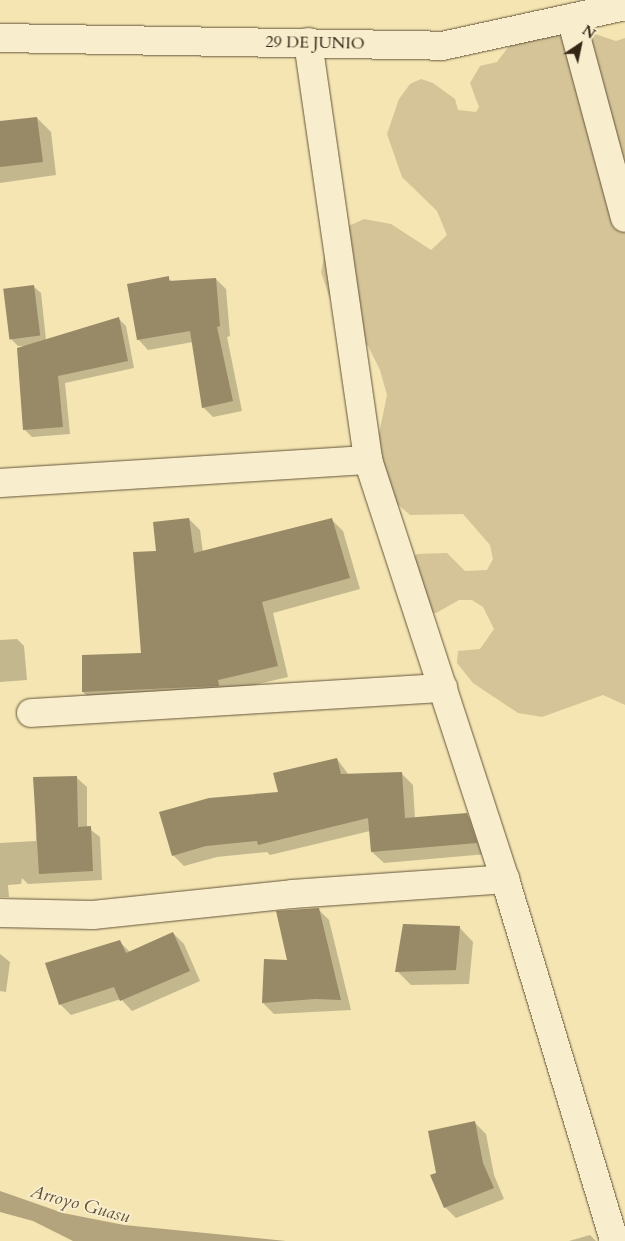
<!DOCTYPE html>
<html>
<head>
<meta charset="utf-8">
<style>
	body { margin:0 }
	#map { position:relative; width:625px; height:1241px; overflow:hidden; background:#f4e5b2; font-family:Cardo,serif }
	div>[style] { position:absolute }
	.green>* { inset:0; background:#d4c497 }
	.water>* { inset:0; background:#b3a47d }
	.shadow>* { inset:0; background:#0003 }
	.building>* { inset:0; background:#988967; transform-origin:0 0 }
	.roads { filter:drop-shadow(0 0 1px #65553c) drop-shadow(0 0 1px #65553c) }
	.minor>* { height:28px; margin:-14px; padding:0 14px; transform-origin:14px; border-radius:14px; background:#f8eecd }
	.tertiary>* { height:28px; margin:-14px; padding:0 14px; transform-origin:14px; border-radius:14px; background:#f8eecd }
	span { translate:-50% -50%; white-space:nowrap; text-align:center; line-height:1.15; -webkit-text-stroke:4px #f8eecd; paint-order:stroke }
	.street-label { font-size:16px; color:#352515 }
	.water-label { font-size:18px; color:#615139; font-style:italic }
	.north { position:absolute; left:555px; top:20px; width:50px; height:50px; -webkit-text-stroke:4px #f8eecd; paint-order:stroke; rotate:34deg; font-size:14px; font-weight:700; line-height:20px; text-align:center; color:#352515 }
	.north::after { content:''; display:block; margin:auto; width:18px; height:22px; background:#352515; clip-path:polygon(50% 0,100% 100%,50% 72%,0 100%) }
</style>
</head>
<body>
<div id="map">
	<div class="green">
		<i style="clip-path:polygon(589px 32px,616px 41px,625px 38px,625px 705px,603px 695px,542px 717px,518px 713px,473px 683px,457px 663px,458px 651px,480px 649px,494px 629px,483px 607px,472px 600px,459px 600px,436px 613px,424px 612px,408px 563px,417px 554px,447px 553px,465px 571px,487px 570px,493px 559px,490px 545px,463px 514px,410px 515px,387px 495px,372px 468px,387px 395px,380px 370px,368px 346px,348px 326px,329px 296px,321px 272px,326px 248px,342px 229px,364px 219px,391px 224px,431px 250px,447px 235px,437px 211px,402px 177px,387px 134px,399px 99px,410px 84px,421px 79px,433px 83px,455px 99px,458px 110px,476px 112px,479px 107px,470px 83px,480px 66px,497px 62px,509px 46px,549px 33px)"></i>
	</div>
	<div class="water">
		<i style="clip-path:polygon(0 1191px,63px 1213px,124px 1225px,286px 1241px,73px 1241px,33px 1221px,0 1212px)"></i>
	</div>
	<div class="shadow">
		<i style="clip-path:polygon(37px 118px,51px 132px,56px 175px,0 183px,0 122px)"></i>
		<i style="clip-path:polygon(168px 278px,173px 282px,216px 279px,226px 289px,230px 336px,227px 337px,242px 411px,213px 417px,203px 407px,193px 342px,148px 350px,138px 339px)"></i>
		<i style="clip-path:polygon(33px 286px,41px 293px,46px 340px,118px 318px,126px 326px,134px 368px,65px 383px,70px 434px,32px 437px,25px 430px,27px 346px,18px 346px,10px 338px)"></i>
		<i style="clip-path:polygon(189px 519px,200px 530px,203px 553px,332px 520px,343px 531px,360px 589px,273px 613px,288px 677px,229px 691px,94px 703px,83px 692px,142px 655px,158px 553px)"></i>
		<i style="clip-path:polygon(17px 639px,24px 646px,27px 680px,0 682px,0 640px)"></i>
		<i style="clip-path:polygon(337px 759px,349px 775px,401px 773px,413px 785px,415px 819px,467px 815px,478px 826px,487px 854px,384px 863px,372px 852px,370px 831px,270px 855px,267px 852px,217px 857px,184px 866px,173px 855px)"></i>
		<i style="clip-path:polygon(35px 778px,77px 778px,87px 787px,87px 827px,100px 837px,102px 880px,28px 884px,22px 878px,21px 884px,8px 885px,9px 897px,0 897px,0 843px,36px 841px)"></i>
		<i style="clip-path:polygon(318px 909px,329px 920px,351px 1010px,274px 1014px,263px 1003px)"></i>
		<i style="clip-path:polygon(459px 927px,473px 942px,469px 984px,411px 985px,397px 971px)"></i>
		<i style="clip-path:polygon(173px 933px,184px 944px,200px 981px,132px 1011px,121px 999px,71px 1015px,60px 1004px,120px 942px,131px 953px)"></i>
		<i style="clip-path:polygon(0 954px,10px 962px,6px 992px,0 991px)"></i>
		<i style="clip-path:polygon(475px 1123px,486px 1134px,494px 1175px,504px 1199px,456px 1218px,445px 1207px)"></i>
		<i style="clip-path:polygon(590px 1235px,596px 1241px,569px 1241px)"></i>
	</div>
	<div class="building">
		<i style="clip-path:polygon(37px 117px,43px 162px,0 167px,0 121px)"></i>
		<i style="clip-path:polygon(169px 276px,169px 281px,216px 278px,220px 326px,217px 327px,233px 401px,202px 408px,190px 331px,137px 340px,127px 284px)"></i>
		<i style="left:34px;top:285px;width:51px;height:31px;rotate:83deg"></i>
		<i style="clip-path:polygon(119px 317px,128px 361px,58px 376px,63px 427px,23px 430px,17px 348px)"></i>
		<i style="clip-path:polygon(189px 518px,194px 553px,332px 518px,350px 578px,262px 602px,278px 666px,218px 680px,219px 686px,82px 692px,82px 655px,141px 653px,133px 552px,156px 551px,153px 522px)"></i>
		<i style="clip-path:polygon(337px 758px,341px 774px,402px 772px,405px 818px,467px 813px,477px 843px,371px 852px,368px 818px,258px 845px,257px 841px,206px 846px,172px 856px,159px 812px,209px 798px,278px 792px,273px 773px)"></i>
		<i style="clip-path:polygon(77px 776px,78px 827px,91px 826px,93px 871px,39px 874px,33px 777px)"></i>
		<i style="clip-path:polygon(319px 908px,341px 1000px,315px 999px,262px 1003px,264px 959px,287px 960px,276px 911px)"></i>
		<i style="clip-path:polygon(403px 924px,460px 926px,456px 970px,395px 972px)"></i>
		<i style="clip-path:polygon(173px 932px,190px 971px,120px 1001px,114px 987px,59px 1005px,45px 963px,120px 940px,126px 953px)"></i>
		<i style="clip-path:polygon(475px 1121px,483px 1163px,494px 1188px,444px 1208px,430px 1175px,436px 1173px,428px 1131px)"></i>
	</div>
	<div class="roads">
		<div class="minor">
			<i style="left:571px;top:18px;width:207px;rotate:74.9deg"></i>
			<i style="left:308px;top:42px;width:422px;rotate:81.8deg"></i>
			<i style="left:368px;top:460px;width:441px;rotate:71.9deg"></i>
			<i style="left:505px;top:879px;width:378px;rotate:73.2deg"></i>
			<i style="left:0;top:483px;width:369px;rotate:-3.6deg"></i>
			<i style="left:31px;top:713px;width:413px;rotate:-3.5deg"></i>
			<i style="left:0;top:913px;width:93px;rotate:1.2deg"></i>
			<i style="left:93px;top:915px;width:200px;rotate:-6deg"></i>
			<i style="left:292px;top:894px;width:214px;rotate:-4deg"></i>
		</div>
		<div class="tertiary">
			<i style="left:0;top:38px;width:442px;rotate:1deg"></i>
			<i style="left:442px;top:46px;width:187px;rotate:-12.3deg"></i>
		</div>
	</div>
	<div class="street-label">
		<span style="left:315px;top:43px;rotate:1deg">29 DE JUNIO</span>
	</div>
	<div class="water-label">
		<span style="left:80px;top:1205px;rotate:15deg">Arroyo Guasu</span>
	</div>
	<div class="north">N</div>
</div>
</body>
</html>
